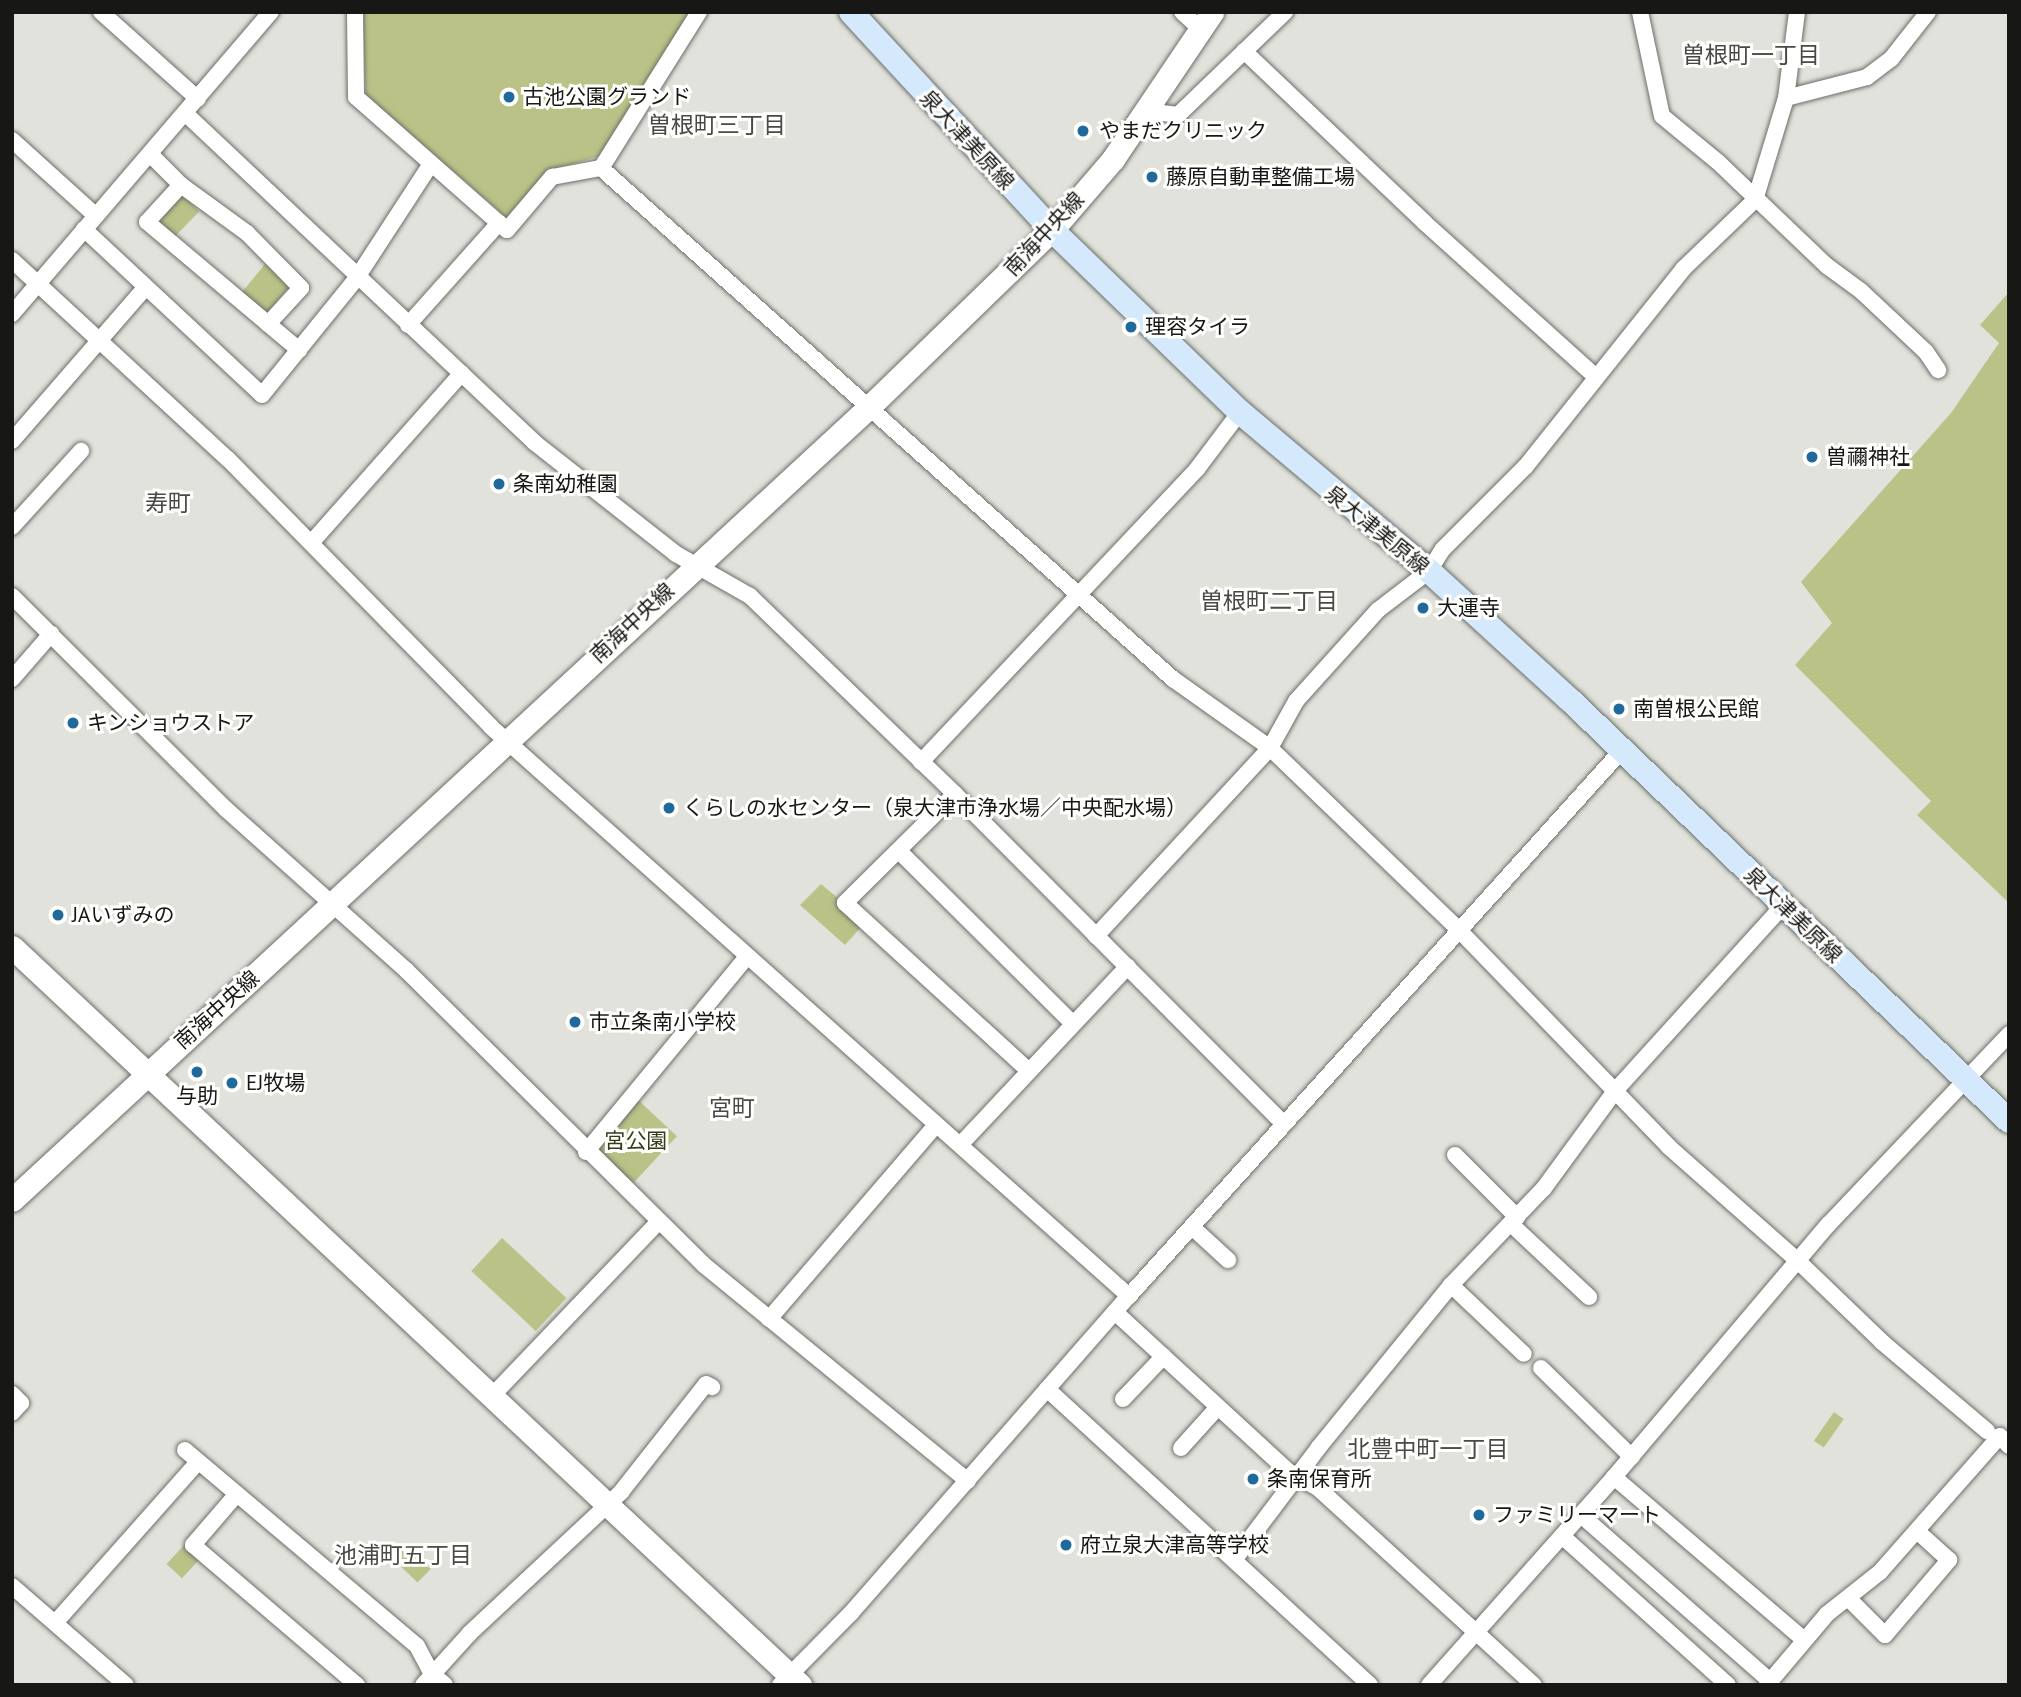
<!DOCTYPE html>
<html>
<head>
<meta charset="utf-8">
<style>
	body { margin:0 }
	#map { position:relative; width:2021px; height:1697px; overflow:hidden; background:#e1e2dc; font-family:"PT Sans","Noto Sans JP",sans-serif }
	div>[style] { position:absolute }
	.green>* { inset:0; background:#bac287; transform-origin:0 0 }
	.roads { filter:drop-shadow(0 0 2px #6d6e69) drop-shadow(0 0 2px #6d6e69) }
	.street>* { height:16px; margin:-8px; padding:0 8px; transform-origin:8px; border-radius:8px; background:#fff }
	.secondary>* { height:23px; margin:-11.5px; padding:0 11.5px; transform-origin:11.5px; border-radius:11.5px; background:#fff }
	.primary>* { height:24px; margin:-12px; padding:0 12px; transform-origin:12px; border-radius:12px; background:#d4e9fc }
	.dots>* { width:19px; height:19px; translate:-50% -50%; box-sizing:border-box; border:4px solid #fffffe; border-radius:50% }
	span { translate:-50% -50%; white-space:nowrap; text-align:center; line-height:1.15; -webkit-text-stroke:6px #fffffe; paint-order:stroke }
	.poi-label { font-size:21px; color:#171816 }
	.left { translate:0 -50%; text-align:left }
	.street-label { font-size:21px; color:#171816 }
	.park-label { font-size:21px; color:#373b18 }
	.neighbourhood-label { font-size:23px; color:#494945 }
	.frame { position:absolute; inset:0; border:14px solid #171816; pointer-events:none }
</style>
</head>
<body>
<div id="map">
	<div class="green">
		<i style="clip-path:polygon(362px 12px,693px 12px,600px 156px,551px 170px,508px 219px,366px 95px)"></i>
		<i style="left:179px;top:192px;width:28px;height:39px;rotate:44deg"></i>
		<i style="left:265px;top:264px;width:33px;height:40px;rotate:39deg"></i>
		<i style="clip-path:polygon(2009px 292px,2009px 903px,1917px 815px,1931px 801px,1795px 665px,1832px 623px,1801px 582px,1951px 413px,1999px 343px,1980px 325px)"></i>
		<i style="clip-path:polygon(821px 884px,839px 899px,836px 904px,862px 926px,845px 945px,800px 905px)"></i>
		<i style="left:636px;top:1098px;width:56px;height:64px;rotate:43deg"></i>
		<i style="left:502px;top:1238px;width:88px;height:45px;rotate:43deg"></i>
		<i style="left:1834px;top:1412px;width:12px;height:35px;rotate:35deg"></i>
		<i style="left:187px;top:1542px;width:21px;height:30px;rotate:43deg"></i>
		<i style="left:407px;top:1546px;width:33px;height:19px;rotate:44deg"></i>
	</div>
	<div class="roads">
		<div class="street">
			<i style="left:101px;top:12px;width:130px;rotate:41.9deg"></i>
			<i style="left:355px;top:12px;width:85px;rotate:89.3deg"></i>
			<i style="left:356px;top:97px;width:201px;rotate:41.4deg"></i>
			<i style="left:507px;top:230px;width:70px;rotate:-49.7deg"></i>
			<i style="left:552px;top:177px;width:50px;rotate:-10.4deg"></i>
			<i style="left:699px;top:12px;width:184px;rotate:122.1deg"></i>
			<i style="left:601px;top:168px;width:767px;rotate:41.78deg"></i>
			<i style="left:1173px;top:679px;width:119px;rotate:35.4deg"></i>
			<i style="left:1270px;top:748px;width:261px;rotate:43.9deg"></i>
			<i style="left:1458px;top:929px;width:303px;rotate:45.9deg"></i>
			<i style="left:1669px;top:1147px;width:174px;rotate:41.5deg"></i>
			<i style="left:1799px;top:1262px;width:115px;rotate:43.9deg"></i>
			<i style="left:1882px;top:1342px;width:138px;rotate:40.3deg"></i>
			<i style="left:1182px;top:12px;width:26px;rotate:43deg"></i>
			<i style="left:1640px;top:12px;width:106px;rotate:78.1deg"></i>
			<i style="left:1662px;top:116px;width:72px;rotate:39.4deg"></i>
			<i style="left:1718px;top:162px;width:151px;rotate:43.7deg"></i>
			<i style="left:1827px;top:266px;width:42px;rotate:36.3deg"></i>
			<i style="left:1861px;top:291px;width:89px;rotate:43.2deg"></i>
			<i style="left:1926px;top:352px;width:22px;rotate:56deg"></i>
			<i style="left:1244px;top:51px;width:250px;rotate:43.5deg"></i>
			<i style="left:1425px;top:223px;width:227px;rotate:42deg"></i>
			<i style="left:1786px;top:98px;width:84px;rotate:-14.5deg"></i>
			<i style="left:1867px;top:77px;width:30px;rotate:-37deg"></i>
			<i style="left:1891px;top:59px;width:60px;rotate:-51.8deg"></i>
			<i style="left:1146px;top:111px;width:32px;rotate:7deg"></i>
			<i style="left:1178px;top:115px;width:149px;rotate:-43.9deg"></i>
			<i style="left:186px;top:114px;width:480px;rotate:43.3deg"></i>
			<i style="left:535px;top:443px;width:179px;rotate:38.2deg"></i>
			<i style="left:676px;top:554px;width:85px;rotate:29.6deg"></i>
			<i style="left:750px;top:596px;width:285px;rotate:44deg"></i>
			<i style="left:955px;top:794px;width:466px;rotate:45.1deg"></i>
			<i style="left:12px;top:140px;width:113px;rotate:42.1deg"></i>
			<i style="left:150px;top:154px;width:44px;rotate:45deg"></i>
			<i style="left:181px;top:185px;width:50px;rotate:132.6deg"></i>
			<i style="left:147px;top:222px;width:199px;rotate:40.1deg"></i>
			<i style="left:181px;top:185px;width:82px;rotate:36deg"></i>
			<i style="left:247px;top:233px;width:77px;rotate:45.5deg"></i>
			<i style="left:301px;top:288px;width:49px;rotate:132.5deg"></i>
			<i style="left:84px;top:229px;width:243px;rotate:43deg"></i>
			<i style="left:262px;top:395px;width:149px;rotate:-51deg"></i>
			<i style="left:356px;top:279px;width:137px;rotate:-56.9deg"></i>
			<i style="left:12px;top:260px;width:294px;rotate:42.7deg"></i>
			<i style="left:228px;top:459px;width:375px;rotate:45.5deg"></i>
			<i style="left:491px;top:727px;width:855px;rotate:41.73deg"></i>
			<i style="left:12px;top:314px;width:398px;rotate:-49.4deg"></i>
			<i style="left:408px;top:325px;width:137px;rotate:-48.3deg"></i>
			<i style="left:12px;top:441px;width:203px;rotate:-49deg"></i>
			<i style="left:12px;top:527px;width:103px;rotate:-47.8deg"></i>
			<i style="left:311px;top:543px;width:227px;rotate:-48.4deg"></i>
			<i style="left:12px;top:596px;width:303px;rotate:44.9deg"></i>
			<i style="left:227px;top:810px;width:240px;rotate:41.8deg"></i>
			<i style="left:406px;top:970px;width:419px;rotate:44.7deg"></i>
			<i style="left:704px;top:1265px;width:341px;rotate:39.3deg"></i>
			<i style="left:12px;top:679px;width:60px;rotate:-49.1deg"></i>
			<i style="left:921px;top:762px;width:403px;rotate:-46.7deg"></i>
			<i style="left:1197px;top:469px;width:71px;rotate:-53deg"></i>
			<i style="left:955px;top:794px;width:155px;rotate:135.3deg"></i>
			<i style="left:845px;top:903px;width:249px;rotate:42.4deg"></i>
			<i style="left:899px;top:851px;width:245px;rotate:44.8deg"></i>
			<i style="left:1096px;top:936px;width:256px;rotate:-47.2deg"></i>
			<i style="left:1270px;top:748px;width:54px;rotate:-61deg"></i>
			<i style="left:1296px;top:701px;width:122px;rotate:-48deg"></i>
			<i style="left:1378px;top:610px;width:64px;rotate:-37.4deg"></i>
			<i style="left:1429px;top:571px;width:26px;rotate:-58deg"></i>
			<i style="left:1443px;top:549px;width:117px;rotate:-45deg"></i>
			<i style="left:1526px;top:466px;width:252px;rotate:-51.4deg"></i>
			<i style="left:1683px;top:269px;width:100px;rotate:-43.8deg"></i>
			<i style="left:1755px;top:200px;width:107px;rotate:-73.1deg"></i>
			<i style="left:1786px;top:98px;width:87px;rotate:-82.7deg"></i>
			<i style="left:960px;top:1145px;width:245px;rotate:-46.8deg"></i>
			<i style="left:586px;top:1152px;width:253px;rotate:-50.5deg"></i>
			<i style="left:1455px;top:1155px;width:88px;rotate:45deg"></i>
			<i style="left:1511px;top:1224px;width:107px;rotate:43.1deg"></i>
			<i style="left:1192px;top:1227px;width:49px;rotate:42.5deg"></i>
			<i style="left:1451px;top:1285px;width:100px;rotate:43.4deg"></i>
			<i style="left:1115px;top:1312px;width:236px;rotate:42.6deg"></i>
			<i style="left:1289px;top:1472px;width:33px;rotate:29deg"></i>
			<i style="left:1318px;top:1488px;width:292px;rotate:42.4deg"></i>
			<i style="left:769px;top:1319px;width:256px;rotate:-49.3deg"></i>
			<i style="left:1541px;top:1368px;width:127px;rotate:44.4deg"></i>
			<i style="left:1047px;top:1389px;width:438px;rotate:42.5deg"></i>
			<i style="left:12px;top:1394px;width:13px;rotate:45deg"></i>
			<i style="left:21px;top:1403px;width:13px;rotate:132deg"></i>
			<i style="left:492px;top:1396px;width:240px;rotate:-46.3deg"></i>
			<i style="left:1123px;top:1399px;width:59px;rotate:-46.4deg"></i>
			<i style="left:1181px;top:1448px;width:55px;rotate:-47.9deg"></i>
			<i style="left:185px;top:1450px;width:304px;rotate:40.2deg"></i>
			<i style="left:417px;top:1646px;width:32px;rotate:62deg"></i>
			<i style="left:432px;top:1674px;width:17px;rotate:40deg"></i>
			<i style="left:1614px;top:1477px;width:250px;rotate:40.6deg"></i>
			<i style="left:236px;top:1495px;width:66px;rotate:130.7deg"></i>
			<i style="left:193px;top:1545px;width:216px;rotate:40.5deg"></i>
			<i style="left:1581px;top:1515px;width:252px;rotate:41.3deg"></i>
			<i style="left:1562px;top:1536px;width:223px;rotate:41.9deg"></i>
			<i style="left:1234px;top:1560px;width:141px;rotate:-53deg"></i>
			<i style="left:1319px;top:1447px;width:209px;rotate:-50.8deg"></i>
			<i style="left:1451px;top:1285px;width:134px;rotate:-46.2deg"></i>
			<i style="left:1544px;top:1188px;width:120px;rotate:-53.8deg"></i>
			<i style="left:1615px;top:1091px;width:250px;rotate:-47.8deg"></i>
			<i style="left:12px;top:1586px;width:151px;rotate:41deg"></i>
			<i style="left:1849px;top:1599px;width:51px;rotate:45deg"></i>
			<i style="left:1885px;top:1635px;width:99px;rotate:-49.5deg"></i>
			<i style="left:1949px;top:1560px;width:43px;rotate:-137.8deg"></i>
			<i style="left:55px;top:1623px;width:215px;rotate:-48.4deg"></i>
			<i style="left:423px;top:1685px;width:70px;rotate:-47.9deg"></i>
			<i style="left:470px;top:1633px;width:207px;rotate:-43deg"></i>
			<i style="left:621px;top:1492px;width:137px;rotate:-51.8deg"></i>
			<i style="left:706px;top:1384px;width:7px;rotate:27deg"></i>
			<i style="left:780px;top:1685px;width:101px;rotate:-45.4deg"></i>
			<i style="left:851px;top:1613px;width:422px;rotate:-48.8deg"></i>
			<i style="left:1129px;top:1296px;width:737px;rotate:-47.91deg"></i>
			<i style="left:1429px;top:1685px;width:278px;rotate:-48.3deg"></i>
			<i style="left:1614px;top:1477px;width:331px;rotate:-49.7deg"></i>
			<i style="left:1828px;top:1225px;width:263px;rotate:-46.5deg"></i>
			<i style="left:1767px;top:1685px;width:93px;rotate:-49.8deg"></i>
			<i style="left:1827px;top:1614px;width:68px;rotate:-38.4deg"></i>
			<i style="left:1880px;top:1572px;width:181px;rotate:-48.6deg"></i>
			<i style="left:2000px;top:1436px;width:13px;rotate:48deg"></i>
		</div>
		<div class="secondary">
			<i style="left:12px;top:947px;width:1080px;rotate:43.12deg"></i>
			<i style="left:12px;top:1200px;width:1166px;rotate:-42.78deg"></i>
			<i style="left:868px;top:408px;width:256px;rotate:-44.1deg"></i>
			<i style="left:1052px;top:230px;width:94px;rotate:-49.3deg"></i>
			<i style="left:1113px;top:159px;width:177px;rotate:-56deg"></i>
		</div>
		<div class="primary">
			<i style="left:851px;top:12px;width:297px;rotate:47.3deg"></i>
			<i style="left:1052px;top:230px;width:262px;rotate:44.1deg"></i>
			<i style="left:1240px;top:412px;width:247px;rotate:40.1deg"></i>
			<i style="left:1429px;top:571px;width:191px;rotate:42.5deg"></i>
			<i style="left:1570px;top:700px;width:608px;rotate:43.8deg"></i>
		</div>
	</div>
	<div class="dots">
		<i style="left:509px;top:97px;background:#1f699c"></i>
		<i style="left:1083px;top:131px;background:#1f699c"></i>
		<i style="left:1152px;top:177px;background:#1f699c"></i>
		<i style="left:1131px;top:327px;background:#1f699c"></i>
		<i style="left:1812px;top:457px;background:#1f699c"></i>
		<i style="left:499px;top:484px;background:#1f699c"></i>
		<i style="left:1423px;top:608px;background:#1f699c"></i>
		<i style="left:1619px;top:709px;background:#1f699c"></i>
		<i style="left:73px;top:723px;background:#1f699c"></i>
		<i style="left:669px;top:808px;background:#1f699c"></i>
		<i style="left:58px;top:915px;background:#1f699c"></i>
		<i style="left:575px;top:1022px;background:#1f699c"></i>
		<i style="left:197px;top:1072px;background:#1f699c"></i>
		<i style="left:232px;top:1083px;background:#1f699c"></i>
		<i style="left:1253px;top:1479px;background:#1f699c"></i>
		<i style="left:1479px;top:1515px;background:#1f699c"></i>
		<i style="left:1066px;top:1545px;background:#1f699c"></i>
	</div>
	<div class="poi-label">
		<span class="left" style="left:523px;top:97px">古池公園グランド</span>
		<span class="left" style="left:1099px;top:131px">やまだクリニック</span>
		<span class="left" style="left:1166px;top:177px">藤原自動車整備工場</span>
		<span class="left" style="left:1145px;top:327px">理容タイラ</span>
		<span class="left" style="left:1826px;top:457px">曽禰神社</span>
		<span class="left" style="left:513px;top:484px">条南幼稚園</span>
		<span class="left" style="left:1437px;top:608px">大運寺</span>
		<span class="left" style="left:1633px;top:709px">南曽根公民館</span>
		<span class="left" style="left:87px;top:723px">キンショウストア</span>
		<span class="left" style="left:683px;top:808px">くらしの水センター（泉大津市浄水場／中央配水場）</span>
		<span class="left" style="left:72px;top:915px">JAいずみの</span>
		<span class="left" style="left:589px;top:1022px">市立条南小学校</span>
		<span class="left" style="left:246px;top:1083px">EJ牧場</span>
		<span style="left:197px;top:1096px">与助</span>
		<span class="left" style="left:1267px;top:1479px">条南保育所</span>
		<span class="left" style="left:1493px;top:1515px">ファミリーマート</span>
		<span class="left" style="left:1080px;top:1545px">府立泉大津高等学校</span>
	</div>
	<div class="street-label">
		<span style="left:967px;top:140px;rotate:47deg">泉大津美原線</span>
		<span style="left:1044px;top:234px;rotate:-47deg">南海中央線</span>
		<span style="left:1377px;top:530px;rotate:39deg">泉大津美原線</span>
		<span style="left:632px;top:623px;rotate:-43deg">南海中央線</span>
		<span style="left:1793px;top:915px;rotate:44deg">泉大津美原線</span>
		<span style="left:217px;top:1010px;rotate:-42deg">南海中央線</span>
	</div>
	<div class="park-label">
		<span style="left:636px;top:1141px">宮公園</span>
	</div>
	<div class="neighbourhood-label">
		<span style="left:1751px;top:55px">曽根町一丁目</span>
		<span style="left:717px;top:125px">曽根町三丁目</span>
		<span style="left:168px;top:503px">寿町</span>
		<span style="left:1269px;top:601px">曽根町二丁目</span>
		<span style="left:732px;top:1108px">宮町</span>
		<span style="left:1428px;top:1449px">北豊中町一丁目</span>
		<span style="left:403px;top:1555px">池浦町五丁目</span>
	</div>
	<div class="frame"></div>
</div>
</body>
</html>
